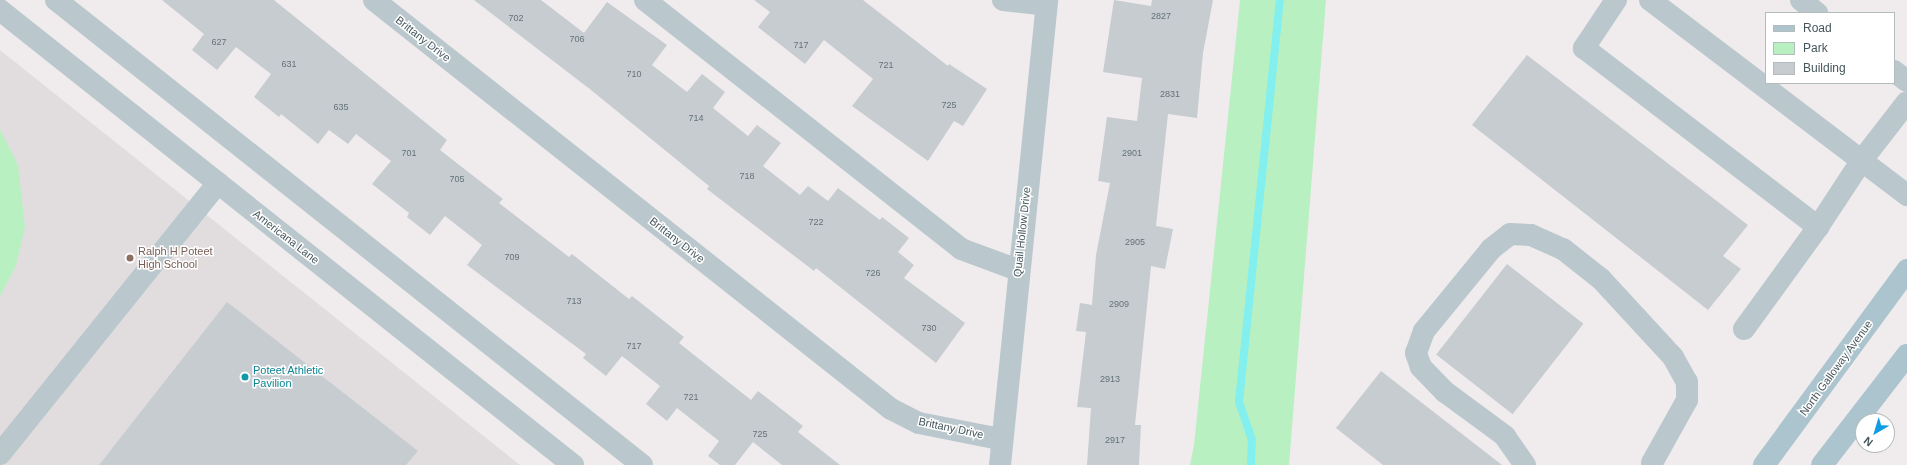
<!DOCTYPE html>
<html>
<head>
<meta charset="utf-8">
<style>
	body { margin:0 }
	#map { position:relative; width:1907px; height:465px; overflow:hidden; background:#f0eced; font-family:Helvetica,sans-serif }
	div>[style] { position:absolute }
	.education>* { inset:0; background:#e1dddf }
	.green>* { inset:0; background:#b8f0c1 }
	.stream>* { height:8px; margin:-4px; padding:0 4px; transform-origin:4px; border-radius:4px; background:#83efee }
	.building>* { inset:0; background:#c6ccd0; transform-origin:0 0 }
	.minor>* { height:22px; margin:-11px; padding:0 11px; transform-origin:11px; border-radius:11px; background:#bac8cd }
	.major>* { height:22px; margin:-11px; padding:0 11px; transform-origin:11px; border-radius:11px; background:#abc4cd }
	.dots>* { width:11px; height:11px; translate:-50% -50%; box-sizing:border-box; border:2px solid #fff; border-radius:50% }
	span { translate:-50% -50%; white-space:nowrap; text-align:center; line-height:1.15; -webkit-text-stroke:3px #fff; paint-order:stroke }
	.number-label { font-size:9px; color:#647378 }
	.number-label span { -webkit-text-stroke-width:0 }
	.street-label { font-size:11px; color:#44555b }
	.education-label { font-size:11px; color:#785e54 }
	.left { translate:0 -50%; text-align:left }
	.culture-label { font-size:11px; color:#0d838f }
	.legend { position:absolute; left:1765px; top:12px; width:130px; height:72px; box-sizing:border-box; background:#fff; border:1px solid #b4bbbd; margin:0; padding:5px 7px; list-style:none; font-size:12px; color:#44555b }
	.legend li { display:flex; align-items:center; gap:8px; height:20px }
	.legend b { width:20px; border:1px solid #b4bbbd }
	.north { position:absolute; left:1855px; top:413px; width:40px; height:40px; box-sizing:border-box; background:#fff; border:1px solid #b4bbbd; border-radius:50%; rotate:218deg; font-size:11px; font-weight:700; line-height:16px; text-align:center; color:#44555b }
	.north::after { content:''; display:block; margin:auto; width:14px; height:18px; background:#129ce4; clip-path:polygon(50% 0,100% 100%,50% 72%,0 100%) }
</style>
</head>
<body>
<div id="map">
	<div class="education">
		<i style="clip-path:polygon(0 50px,520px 465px,0 465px)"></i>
	</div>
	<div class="green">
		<i style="clip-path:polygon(1240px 0,1326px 0,1289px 465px,1190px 465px,1194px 445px)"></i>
		<i style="clip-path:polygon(0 129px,18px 165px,25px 227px,16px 266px,0 296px)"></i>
	</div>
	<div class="stream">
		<i style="left:1251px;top:465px;width:25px;rotate:-88deg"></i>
		<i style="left:1252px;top:440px;width:40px;rotate:-108.9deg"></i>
		<i style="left:1239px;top:402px;width:404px;rotate:-84.2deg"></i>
	</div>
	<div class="building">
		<i style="clip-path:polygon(162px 0,274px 0,447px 140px,440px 150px,503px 199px,499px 203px,569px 257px,572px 254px,629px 299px,632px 296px,684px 337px,679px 343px,751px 400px,758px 391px,803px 426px,798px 432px,840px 465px,782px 465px,753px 442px,735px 465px,720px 465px,708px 456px,719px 441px,677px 408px,667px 421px,646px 404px,660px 386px,622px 356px,606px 376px,583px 358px,586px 354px,467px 265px,482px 245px,445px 216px,430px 235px,407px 217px,409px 213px,372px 184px,391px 161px,356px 134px,348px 144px,329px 130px,318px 144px,281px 114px,279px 117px,254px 97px,271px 74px,236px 47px,217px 70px,192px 50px,204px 34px)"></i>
		<i style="clip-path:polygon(474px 0,541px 0,584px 33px,607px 2px,667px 45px,652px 65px,687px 92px,702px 74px,725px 92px,713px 108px,748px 136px,757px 125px,781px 143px,763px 166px,800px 195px,808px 186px,828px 201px,838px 188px,880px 220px,882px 217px,909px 238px,898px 252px,914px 265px,904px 278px,965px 323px,936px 363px,816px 268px,814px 271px,707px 189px,709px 186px,591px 90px)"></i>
		<i style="clip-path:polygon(754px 0,863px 0,948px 66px,949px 64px,987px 89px,963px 126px,954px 121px,928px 161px,852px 106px,873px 79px,824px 40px,805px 64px,758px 27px,770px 12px)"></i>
		<i style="clip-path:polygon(1114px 0,1151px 6px,1152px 0,1213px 0,1203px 53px,1197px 118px,1168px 114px,1156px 226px,1173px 229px,1165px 269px,1151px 266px,1135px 425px,1141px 425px,1139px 465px,1087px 465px,1091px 408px,1077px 407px,1086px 332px,1076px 331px,1080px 303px,1092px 305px,1096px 255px,1110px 183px,1098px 181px,1107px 117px,1137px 121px,1142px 78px,1103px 72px)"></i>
		<i style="clip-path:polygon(1527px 55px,1748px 225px,1723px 256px,1741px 269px,1708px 310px,1472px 125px)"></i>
		<i style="left:1507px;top:264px;width:97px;height:115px;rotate:38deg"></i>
		<i style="clip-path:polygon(227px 302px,418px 451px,406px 465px,99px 465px)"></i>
		<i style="clip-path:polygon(1381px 371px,1502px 465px,1383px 465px,1336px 428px)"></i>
	</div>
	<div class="minor">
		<i style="left:56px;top:0;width:748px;rotate:38.43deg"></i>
		<i style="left:374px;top:0;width:659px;rotate:38.35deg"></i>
		<i style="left:891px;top:409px;width:31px;rotate:27deg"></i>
		<i style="left:919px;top:423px;width:83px;rotate:11.2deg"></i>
		<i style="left:645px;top:0;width:402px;rotate:38.2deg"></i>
		<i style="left:961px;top:249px;width:61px;rotate:20.2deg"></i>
		<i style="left:1003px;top:0;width:43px;rotate:6.6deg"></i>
		<i style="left:1616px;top:0;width:58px;rotate:123.7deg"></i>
		<i style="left:1584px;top:48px;width:295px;rotate:37.4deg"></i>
		<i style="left:1818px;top:227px;width:80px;rotate:-56.7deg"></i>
		<i style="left:1862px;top:160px;width:73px;rotate:-52.2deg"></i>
		<i style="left:1650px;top:0;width:323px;rotate:37.2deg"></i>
		<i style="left:1801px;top:0;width:21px;rotate:39deg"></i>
		<i style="left:0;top:10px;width:732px;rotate:38.45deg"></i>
		<i style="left:1894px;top:71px;width:16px;rotate:38deg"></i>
		<i style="left:1744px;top:329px;width:126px;rotate:-54deg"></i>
		<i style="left:0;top:454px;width:348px;rotate:-51.2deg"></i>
		<i style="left:1000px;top:465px;width:467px;rotate:-84.2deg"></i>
		<i style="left:1525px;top:465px;width:35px;rotate:-125deg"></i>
		<i style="left:1505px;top:436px;width:74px;rotate:-143.7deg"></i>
		<i style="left:1445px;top:392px;width:35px;rotate:-134deg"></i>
		<i style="left:1421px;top:367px;width:15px;rotate:-110deg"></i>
		<i style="left:1416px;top:353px;width:23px;rotate:-70deg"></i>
		<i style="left:1424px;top:331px;width:106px;rotate:-50.7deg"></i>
		<i style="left:1491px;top:249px;width:24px;rotate:-38deg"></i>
		<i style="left:1510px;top:234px;width:21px;rotate:3deg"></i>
		<i style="left:1531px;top:235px;width:35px;rotate:24deg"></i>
		<i style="left:1563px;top:249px;width:48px;rotate:38.3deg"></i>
		<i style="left:1601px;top:279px;width:106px;rotate:47.3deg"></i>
		<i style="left:1673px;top:357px;width:29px;rotate:61deg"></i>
		<i style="left:1687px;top:382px;width:18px;rotate:90deg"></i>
		<i style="left:1687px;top:400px;width:72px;rotate:119.1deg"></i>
	</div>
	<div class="major">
		<i style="left:1764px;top:465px;width:242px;rotate:-53.7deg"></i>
		<i style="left:1822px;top:465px;width:139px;rotate:-52.3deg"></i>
	</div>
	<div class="dots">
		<i style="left:130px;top:258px;background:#8d6e63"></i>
		<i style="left:245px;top:377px;background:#0f9aa8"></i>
	</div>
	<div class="number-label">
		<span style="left:1161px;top:16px">2827</span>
		<span style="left:516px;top:18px">702</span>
		<span style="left:577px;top:39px">706</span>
		<span style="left:219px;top:42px">627</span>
		<span style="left:801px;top:45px">717</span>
		<span style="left:289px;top:64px">631</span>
		<span style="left:886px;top:65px">721</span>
		<span style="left:634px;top:74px">710</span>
		<span style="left:1170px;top:94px">2831</span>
		<span style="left:949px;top:105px">725</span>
		<span style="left:341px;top:107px">635</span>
		<span style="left:696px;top:118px">714</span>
		<span style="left:409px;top:153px">701</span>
		<span style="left:1132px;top:153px">2901</span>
		<span style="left:747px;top:176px">718</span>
		<span style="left:457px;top:179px">705</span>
		<span style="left:816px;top:222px">722</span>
		<span style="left:1135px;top:242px">2905</span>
		<span style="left:512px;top:257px">709</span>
		<span style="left:873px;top:273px">726</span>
		<span style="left:574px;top:301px">713</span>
		<span style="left:1119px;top:304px">2909</span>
		<span style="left:929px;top:328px">730</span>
		<span style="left:634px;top:346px">717</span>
		<span style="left:1110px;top:379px">2913</span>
		<span style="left:691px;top:397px">721</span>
		<span style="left:760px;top:434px">725</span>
		<span style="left:1115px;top:440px">2917</span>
	</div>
	<div class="street-label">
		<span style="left:423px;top:39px;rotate:38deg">Brittany Drive</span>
		<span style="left:1022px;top:232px;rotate:-84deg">Quail Hollow Drive</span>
		<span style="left:286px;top:237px;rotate:38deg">Americana Lane</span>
		<span style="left:677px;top:240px;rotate:38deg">Brittany Drive</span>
		<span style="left:1836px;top:368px;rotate:-54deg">North Galloway Avenue</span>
		<span style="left:951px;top:428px;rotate:12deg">Brittany Drive</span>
	</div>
	<div class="education-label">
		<span class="left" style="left:138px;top:258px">Ralph H Poteet<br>High School</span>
	</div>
	<div class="culture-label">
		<span class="left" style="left:253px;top:377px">Poteet Athletic<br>Pavilion</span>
	</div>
	<ul class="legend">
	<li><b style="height:5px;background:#abc4cd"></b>Road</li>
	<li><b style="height:11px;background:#b8f0c1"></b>Park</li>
	<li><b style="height:11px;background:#c6ccd0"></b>Building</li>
	</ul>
	<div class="north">N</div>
</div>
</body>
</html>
